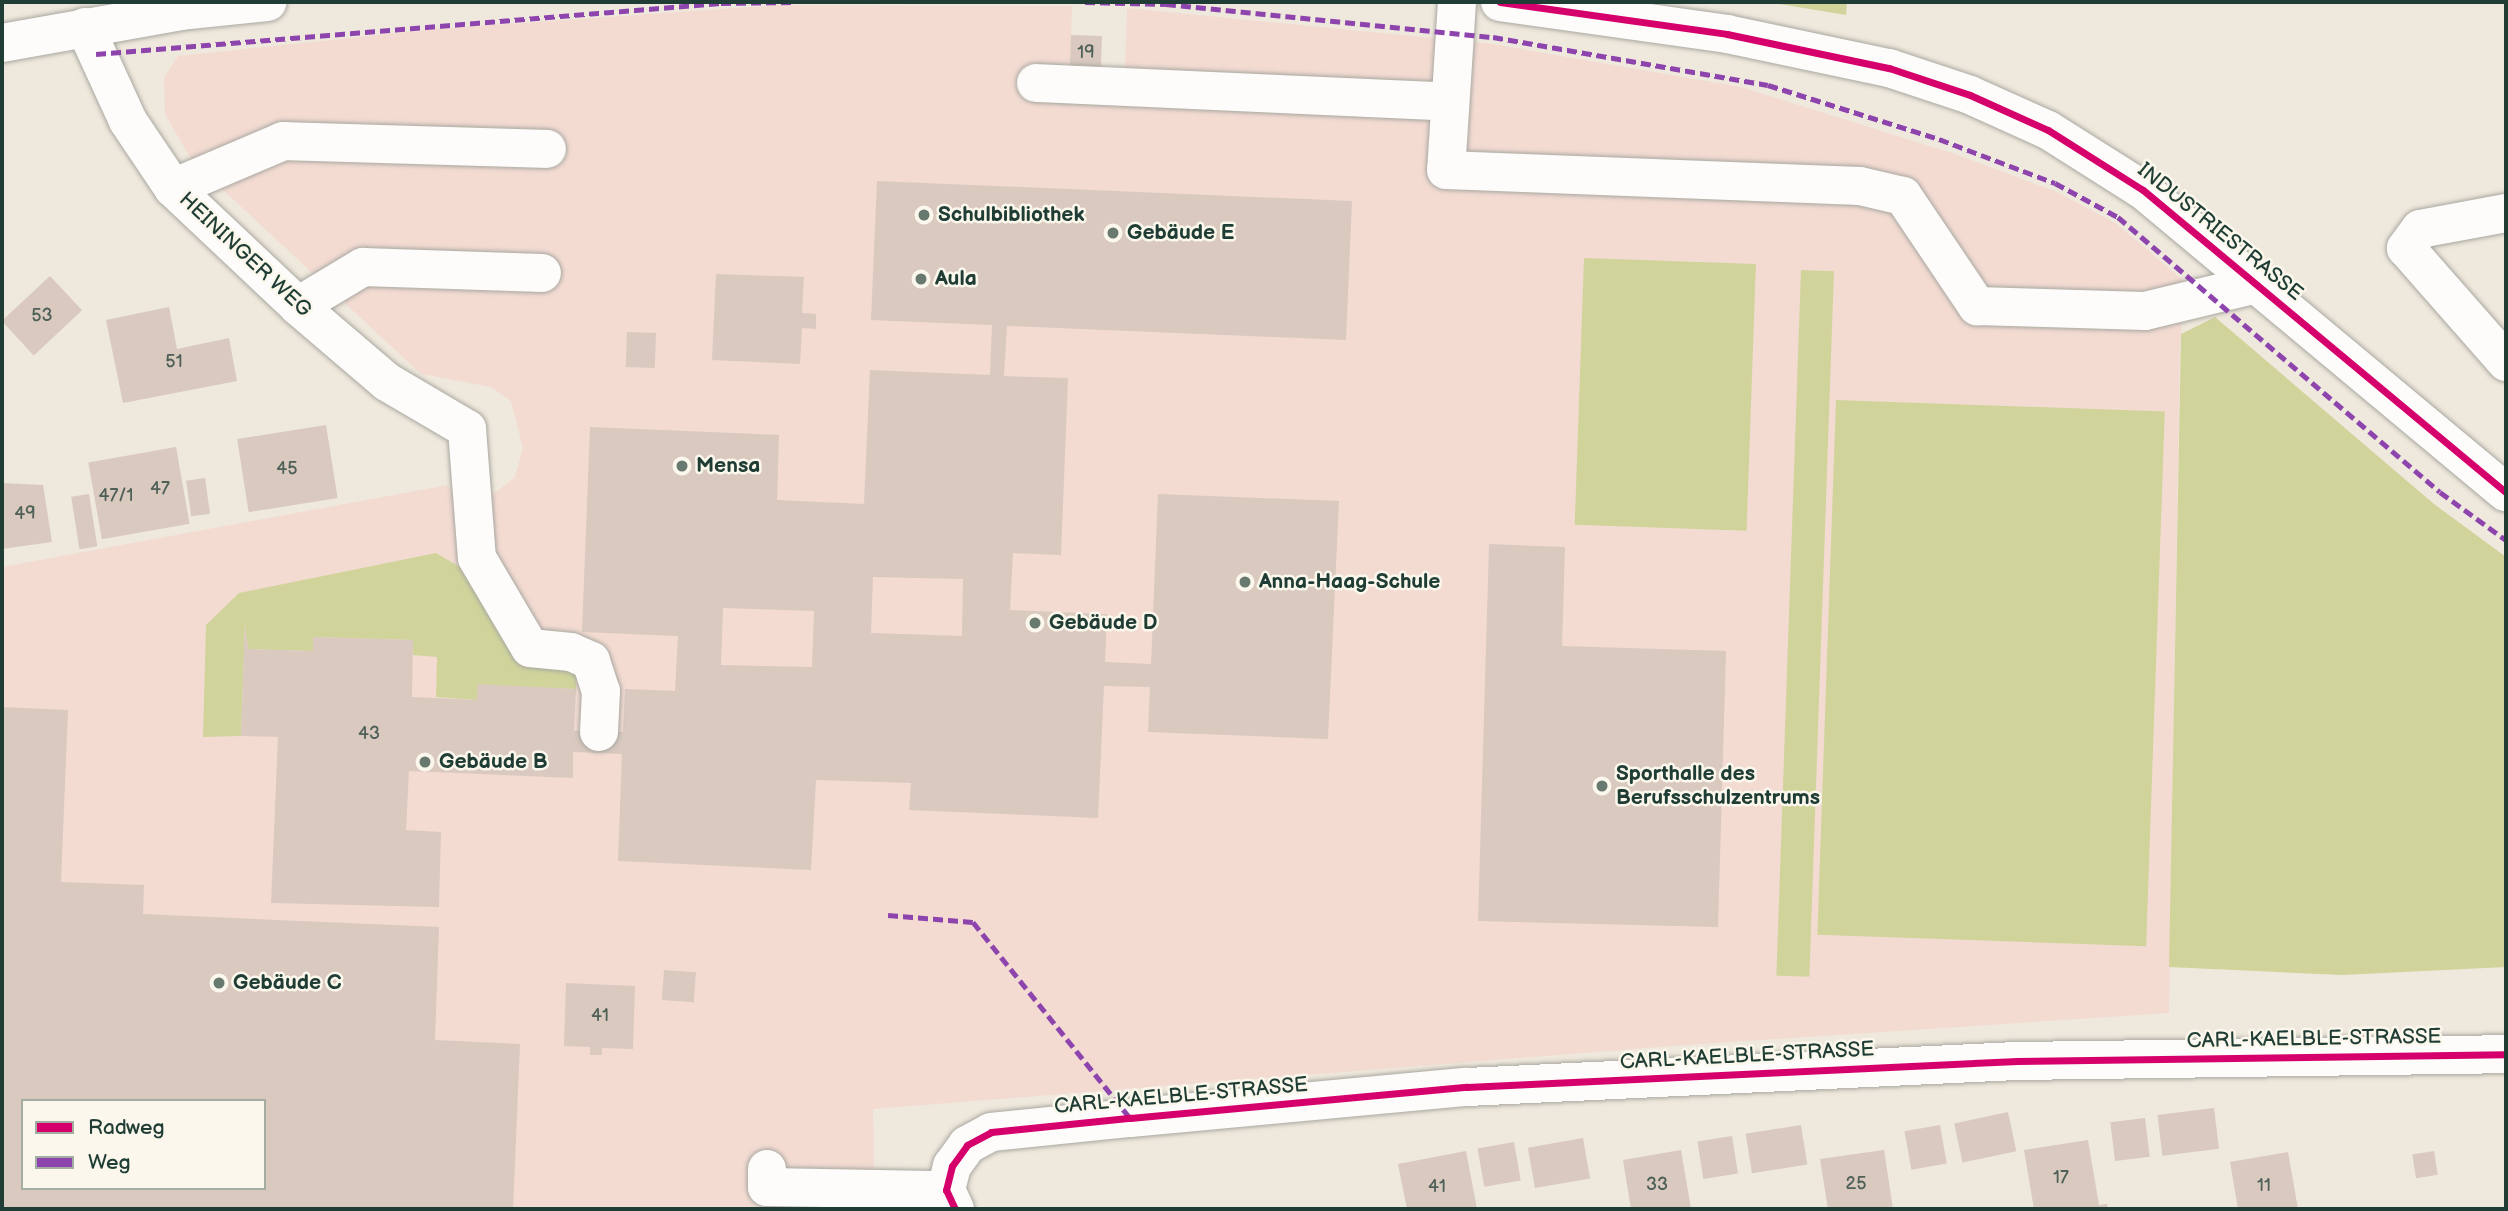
<!DOCTYPE html>
<html>
<head>
<meta charset="utf-8">
<style>
	body { margin:0 }
	#map { position:relative; width:2508px; height:1211px; overflow:hidden; background:#efe8dc; font-family:"Balsamiq Sans",sans-serif }
	div>[style] { position:absolute }
	.built>* { inset:0; background:#f3dbd2 }
	.green>* { inset:0; background:#d0d49b; transform-origin:0 0 }
	.building>* { inset:0; background:#d9c9bf; transform-origin:0 0 }
	.roads { filter:drop-shadow(0 0 2px #a9a8a1) drop-shadow(0 0 2px #a9a8a1) }
	.minor>* { height:38px; margin:-19px; padding:0 19px; transform-origin:19px; border-radius:19px; background:#fdfcfa }
	.quiet>* { height:5px; margin-top:-2.5px; transform-origin:0; background:repeating-linear-gradient(90deg,#8e44ad 0 10px,transparent 0 15px) }
	.cycleway>* { height:7px; margin:-3.5px; padding:0 3.5px; transform-origin:3.5px; border-radius:3.5px; background:#d6006c }
	.dots>* { width:19px; height:19px; translate:-50% -50%; box-sizing:border-box; border:4px solid #fbf7ec; border-radius:50% }
	span { translate:-50% -50%; white-space:nowrap; text-align:center; line-height:1.15; -webkit-text-stroke:5px #fbf7ec; paint-order:stroke }
	.number-label { font-size:18px; color:#4e6057 }
	.number-label span { -webkit-text-stroke-width:0 }
	.poi-label { font-size:21px; color:#1f3d34; font-weight:700 }
	.left { translate:0 -50%; text-align:left }
	.street-label { font-size:21px; color:#1f3d34 }
	.frame { position:absolute; inset:0; border:4px solid #1f3d34; pointer-events:none }
	.legend { position:absolute; left:21px; top:1099px; width:245px; height:91px; box-sizing:border-box; background:#fbf7ec; border:2px solid #a3ada2; margin:0; padding:9px 12px; list-style:none; font-size:21px; color:#1f3d34 }
	.legend li { display:flex; align-items:center; gap:14px; height:35px }
	.legend b { width:35px; border:2px solid #a3ada2 }
</style>
</head>
<body>
<div id="map">
	<div class="built">
		<i style="clip-path:polygon(evenodd,779px 5px,1072px 6px,1070px 70px,1125px 72px,1127px 8px,1493px 44px,1741px 87px,1958px 155px,2057px 192px,2117px 224px,2185px 282px,2180px 344px,2169px 1013px,1672px 1046px,873px 1109px,875px 1209px,2px 1209px,2px 567px,448px 485px,454px 495px,486px 500px,515px 477px,523px 448px,511px 401px,491px 387px,421px 374px,192px 161px,165px 114px,164px 78px,178px 56px,435px 29px,779px 5px,23px 1101px,264px 1101px,264px 1188px,23px 1188px,23px 1101px)"></i>
	</div>
	<div class="green">
		<i style="clip-path:polygon(1767px 2px,1847px 2px,1846px 15px)"></i>
		<i style="left:1584px;top:258px;width:172px;height:267px;rotate:2deg"></i>
		<i style="left:1801px;top:270px;width:33px;height:706px;rotate:2deg"></i>
		<i style="clip-path:polygon(2215px 317px,2434px 504px,2506px 557px,2506px 967px,2342px 975px,2169px 967px,2181px 334px)"></i>
		<i style="left:1836px;top:400px;width:329px;height:535px;rotate:2deg"></i>
		<i style="clip-path:polygon(436px 553px,472px 574px,577px 662px,576px 689px,479px 685px,477px 700px,436px 697px,437px 657px,413px 655px,413px 640px,314px 637px,313px 651px,248px 649px,245px 624px,241px 736px,203px 737px,206px 625px,239px 593px)"></i>
	</div>
	<div class="building">
		<i style="left:1071px;top:35px;width:31px;height:35px;rotate:2deg"></i>
		<i style="clip-path:polygon(evenodd,877px 181px,1352px 201px,1346px 340px,1007px 326px,1004px 376px,1068px 378px,1061px 555px,1013px 553px,1010px 610px,1107px 614px,1105px 662px,1151px 664px,1158px 494px,1339px 501px,1328px 739px,1148px 732px,1150px 687px,1104px 686px,1098px 818px,909px 810px,911px 783px,816px 780px,811px 870px,618px 861px,622px 754px,573px 752px,573px 778px,409px 771px,406px 830px,441px 832px,439px 907px,271px 903px,278px 737px,241px 736px,245px 624px,248px 649px,313px 651px,313px 637px,413px 640px,412px 697px,477px 700px,478px 684px,576px 689px,574px 731px,623px 732px,625px 689px,675px 691px,678px 636px,582px 632px,590px 427px,779px 435px,777px 500px,864px 504px,870px 370px,990px 375px,992px 325px,871px 320px,877px 181px,873px 577px,963px 579px,962px 636px,871px 633px,873px 577px,877px 181px,723px 608px,814px 611px,812px 667px,721px 665px,723px 608px)"></i>
		<i style="clip-path:polygon(716px 274px,804px 277px,802px 313px,816px 314px,816px 329px,802px 328px,800px 364px,712px 360px)"></i>
		<i style="left:50px;top:276px;width:47px;height:66px;rotate:47deg"></i>
		<i style="clip-path:polygon(169px 307px,177px 349px,229px 338px,237px 381px,123px 403px,106px 320px)"></i>
		<i style="left:627px;top:332px;width:29px;height:35px;rotate:2deg"></i>
		<i style="left:326px;top:425px;width:74px;height:90px;rotate:81deg"></i>
		<i style="left:176px;top:447px;width:78px;height:89px;rotate:80deg"></i>
		<i style="left:205px;top:478px;width:36px;height:19px;rotate:82deg"></i>
		<i style="clip-path:polygon(2px 483px,43px 485px,52px 542px,2px 549px)"></i>
		<i style="left:89px;top:494px;width:53px;height:18px;rotate:81deg"></i>
		<i style="clip-path:polygon(1489px 544px,1565px 547px,1562px 646px,1726px 651px,1718px 927px,1478px 921px)"></i>
		<i style="clip-path:polygon(evenodd,2px 707px,68px 710px,61px 882px,144px 885px,143px 914px,439px 927px,435px 1040px,520px 1044px,513px 1209px,2px 1209px,2px 707px,23px 1101px,264px 1101px,264px 1188px,23px 1188px,23px 1101px)"></i>
		<i style="left:664px;top:970px;width:32px;height:30px;rotate:4deg"></i>
		<i style="clip-path:polygon(566px 983px,635px 986px,633px 1049px,602px 1048px,602px 1055px,590px 1055px,590px 1047px,564px 1046px)"></i>
		<i style="left:2214px;top:1108px;width:41px;height:57px;rotate:83deg"></i>
		<i style="left:2008px;top:1112px;width:40px;height:55px;rotate:78deg"></i>
		<i style="left:2145px;top:1118px;width:39px;height:35px;rotate:83deg"></i>
		<i style="left:1801px;top:1125px;width:40px;height:56px;rotate:81deg"></i>
		<i style="left:1940px;top:1125px;width:39px;height:36px;rotate:80deg"></i>
		<i style="left:1732px;top:1136px;width:38px;height:35px;rotate:81deg"></i>
		<i style="left:1583px;top:1138px;width:41px;height:56px;rotate:80deg"></i>
		<i style="clip-path:polygon(2088px 1140px,2099px 1205px,2107px 1204px,2108px 1209px,2034px 1209px,2024px 1150px)"></i>
		<i style="left:1514px;top:1142px;width:39px;height:37px;rotate:80deg"></i>
		<i style="clip-path:polygon(1681px 1150px,1691px 1209px,1631px 1209px,1623px 1160px)"></i>
		<i style="clip-path:polygon(1884px 1150px,1893px 1209px,1828px 1209px,1820px 1159px)"></i>
		<i style="clip-path:polygon(1466px 1151px,1477px 1209px,1407px 1209px,1398px 1164px)"></i>
		<i style="left:2434px;top:1151px;width:24px;height:22px;rotate:81deg"></i>
		<i style="clip-path:polygon(2288px 1152px,2298px 1209px,2238px 1209px,2230px 1162px)"></i>
	</div>
	<div class="roads">
		<div class="minor">
			<i style="left:1457px;top:2px;width:168px;rotate:93.7deg"></i>
			<i style="left:1446px;top:170px;width:414px;rotate:2.2deg"></i>
			<i style="left:1860px;top:186px;width:44px;rotate:13.1deg"></i>
			<i style="left:1903px;top:196px;width:133px;rotate:56.1deg"></i>
			<i style="left:1977px;top:306px;width:168px;rotate:1.7deg"></i>
			<i style="left:2145px;top:311px;width:115px;rotate:-13.6deg"></i>
			<i style="left:1500px;top:2px;width:229px;rotate:8deg"></i>
			<i style="left:1727px;top:34px;width:166px;rotate:11.9deg"></i>
			<i style="left:1889px;top:68px;width:85px;rotate:18.4deg"></i>
			<i style="left:1970px;top:95px;width:85px;rotate:24.2deg"></i>
			<i style="left:2048px;top:130px;width:112px;rotate:32.3deg"></i>
			<i style="left:2143px;top:190px;width:472px;rotate:39.8deg"></i>
			<i style="left:85px;top:27px;width:103px;rotate:65.4deg"></i>
			<i style="left:128px;top:121px;width:81px;rotate:56.1deg"></i>
			<i style="left:173px;top:188px;width:172px;rotate:43.3deg"></i>
			<i style="left:298px;top:306px;width:117px;rotate:40.5deg"></i>
			<i style="left:387px;top:382px;width:93px;rotate:30.4deg"></i>
			<i style="left:467px;top:429px;width:129px;rotate:85.6deg"></i>
			<i style="left:477px;top:558px;width:104px;rotate:59.5deg"></i>
			<i style="left:530px;top:648px;width:41px;rotate:5.6deg"></i>
			<i style="left:571px;top:652px;width:22px;rotate:24deg"></i>
			<i style="left:591px;top:661px;width:32px;rotate:72deg"></i>
			<i style="left:601px;top:691px;width:41px;rotate:92.8deg"></i>
			<i style="left:2px;top:43px;width:182px;rotate:-10.1deg"></i>
			<i style="left:181px;top:11px;width:87px;rotate:-5.9deg"></i>
			<i style="left:1036px;top:83px;width:413px;rotate:2.6deg"></i>
			<i style="left:173px;top:188px;width:120px;rotate:-23.1deg"></i>
			<i style="left:283px;top:141px;width:264px;rotate:1.7deg"></i>
			<i style="left:2506px;top:213px;width:87px;rotate:169.5deg"></i>
			<i style="left:2420px;top:229px;width:24px;rotate:126deg"></i>
			<i style="left:2406px;top:248px;width:152px;rotate:48.7deg"></i>
			<i style="left:298px;top:306px;width:76px;rotate:-31deg"></i>
			<i style="left:363px;top:267px;width:179px;rotate:1.9deg"></i>
			<i style="left:767px;top:1169px;width:18px;rotate:90deg"></i>
			<i style="left:767px;top:1187px;width:179px;rotate:1deg"></i>
			<i style="left:955px;top:1209px;width:21px;rotate:-115deg"></i>
			<i style="left:946px;top:1190px;width:25px;rotate:-76deg"></i>
			<i style="left:952px;top:1166px;width:26px;rotate:-54deg"></i>
			<i style="left:967px;top:1145px;width:27px;rotate:-28deg"></i>
			<i style="left:991px;top:1132px;width:140px;rotate:-5.8deg"></i>
			<i style="left:1130px;top:1118px;width:338px;rotate:-5.3deg"></i>
			<i style="left:1467px;top:1087px;width:551px;rotate:-2.71deg"></i>
			<i style="left:2017px;top:1061px;width:489px;rotate:-0.8deg"></i>
		</div>
	</div>
	<div class="quiet">
		<i style="left:1085px;top:2px;width:81px;rotate:1.4deg"></i>
		<i style="left:1166px;top:4px;width:329px;rotate:5.8deg"></i>
		<i style="left:1493px;top:37px;width:279px;rotate:9.9deg"></i>
		<i style="left:1768px;top:85px;width:179px;rotate:17.5deg"></i>
		<i style="left:1939px;top:139px;width:124px;rotate:20.8deg"></i>
		<i style="left:2055px;top:183px;width:72px;rotate:28.4deg"></i>
		<i style="left:2118px;top:217px;width:423px;rotate:40.5deg"></i>
		<i style="left:2440px;top:492px;width:82px;rotate:36deg"></i>
		<i style="left:96px;top:54px;width:627px;rotate:-4.66deg"></i>
		<i style="left:721px;top:3px;width:75px;rotate:-0.8deg"></i>
		<i style="left:888px;top:915px;width:85px;rotate:4.7deg"></i>
		<i style="left:973px;top:922px;width:251px;rotate:51.3deg"></i>
	</div>
	<div class="cycleway">
		<i style="left:1500px;top:2px;width:229px;rotate:8deg"></i>
		<i style="left:1727px;top:34px;width:166px;rotate:11.9deg"></i>
		<i style="left:1889px;top:68px;width:85px;rotate:18.4deg"></i>
		<i style="left:1970px;top:95px;width:85px;rotate:24.2deg"></i>
		<i style="left:2048px;top:130px;width:112px;rotate:32.3deg"></i>
		<i style="left:2143px;top:190px;width:472px;rotate:39.8deg"></i>
		<i style="left:955px;top:1209px;width:21px;rotate:-115deg"></i>
		<i style="left:946px;top:1190px;width:25px;rotate:-76deg"></i>
		<i style="left:952px;top:1166px;width:26px;rotate:-54deg"></i>
		<i style="left:967px;top:1145px;width:27px;rotate:-28deg"></i>
		<i style="left:991px;top:1132px;width:140px;rotate:-5.8deg"></i>
		<i style="left:1130px;top:1118px;width:338px;rotate:-5.3deg"></i>
		<i style="left:1467px;top:1087px;width:551px;rotate:-2.71deg"></i>
		<i style="left:2017px;top:1061px;width:489px;rotate:-0.8deg"></i>
	</div>
	<div class="dots">
		<i style="left:924px;top:215px;background:#68796f"></i>
		<i style="left:1113px;top:233px;background:#68796f"></i>
		<i style="left:921px;top:279px;background:#68796f"></i>
		<i style="left:682px;top:466px;background:#68796f"></i>
		<i style="left:1245px;top:582px;background:#68796f"></i>
		<i style="left:1035px;top:623px;background:#68796f"></i>
		<i style="left:425px;top:762px;background:#68796f"></i>
		<i style="left:1602px;top:786px;background:#68796f"></i>
		<i style="left:219px;top:983px;background:#68796f"></i>
	</div>
	<div class="number-label">
		<span style="left:1086px;top:53px">19</span>
		<span style="left:42px;top:316px">53</span>
		<span style="left:174px;top:362px">51</span>
		<span style="left:287px;top:469px">45</span>
		<span style="left:160px;top:489px">47</span>
		<span style="left:116px;top:496px">47/1</span>
		<span style="left:25px;top:514px">49</span>
		<span style="left:369px;top:734px">43</span>
		<span style="left:600px;top:1016px">41</span>
		<span style="left:2061px;top:1178px">17</span>
		<span style="left:1856px;top:1184px">25</span>
		<span style="left:1657px;top:1185px">33</span>
		<span style="left:2264px;top:1186px">11</span>
		<span style="left:1437px;top:1187px">41</span>
	</div>
	<div class="poi-label">
		<span class="left" style="left:938px;top:215px">Schulbibliothek</span>
		<span class="left" style="left:1127px;top:233px">Gebäude E</span>
		<span class="left" style="left:935px;top:279px">Aula</span>
		<span class="left" style="left:696px;top:466px">Mensa</span>
		<span class="left" style="left:1259px;top:582px">Anna-Haag-Schule</span>
		<span class="left" style="left:1049px;top:623px">Gebäude D</span>
		<span class="left" style="left:439px;top:762px">Gebäude B</span>
		<span class="left" style="left:1616px;top:786px">Sporthalle des<br>Berufsschulzentrums</span>
		<span class="left" style="left:233px;top:983px">Gebäude C</span>
	</div>
	<div class="street-label">
		<span style="left:2220px;top:232px;rotate:39deg">INDUSTRIESTRASSE</span>
		<span style="left:245px;top:255px;rotate:43deg">HEININGER WEG</span>
		<span style="left:2314px;top:1039px;rotate:-1deg">CARL-KAELBLE-STRASSE</span>
		<span style="left:1747px;top:1056px;rotate:-3deg">CARL-KAELBLE-STRASSE</span>
		<span style="left:1181px;top:1096px;rotate:-5deg">CARL-KAELBLE-STRASSE</span>
	</div>
	<div class="frame"></div>
	<ul class="legend">
	<li><b style="height:9px;background:#d6006c"></b>Radweg</li>
	<li><b style="height:9px;background:#8e44ad"></b>Weg</li>
	</ul>
</div>
</body>
</html>
